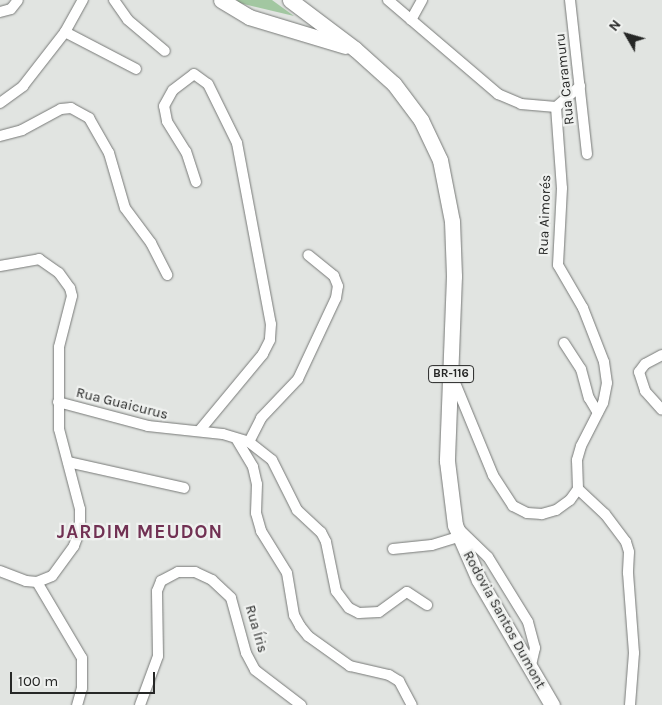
<!DOCTYPE html>
<html>
<head>
<meta charset="utf-8">
<style>
	body { margin:0 }
	#map { position:relative; width:662px; height:705px; overflow:hidden; background:#e1e4e1; font-family:Karla,sans-serif }
	div>[style] { position:absolute }
	.green>* { inset:0; background:#a2c7a1 }
	.roads { filter:drop-shadow(0 0 1px #777977) drop-shadow(0 0 1px #777977) }
	.minor>* { height:10px; margin:-5px; padding:0 5px; transform-origin:5px; border-radius:5px; background:#fff }
	.highway>* { height:15px; margin:-7.5px; padding:0 7.5px; transform-origin:7.5px; border-radius:7.5px; background:#fff }
	span { translate:-50% -50%; white-space:nowrap; text-align:center; line-height:1.15; -webkit-text-stroke:4.5px #eff1ef; paint-order:stroke }
	.shield-label span { padding:1px 4px; background:#eff1ef; border:1px solid; border-radius:4px; -webkit-text-stroke-width:0 }
	.shield-label { font-size:12px; color:#262726; font-weight:700 }
	.street-label { font-size:14px; color:#262726 }
	.district-label { font-size:19px; color:#713153; font-weight:700; letter-spacing:1px }
	.north { position:absolute; left:602px; top:10px; width:50px; height:50px; -webkit-text-stroke:4px #eff1ef; paint-order:stroke; rotate:308deg; font-size:14px; font-weight:700; line-height:20px; text-align:center; color:#262726 }
	.north::after { content:''; display:block; margin:auto; width:18px; height:22px; background:#262726; clip-path:polygon(50% 0,100% 100%,50% 72%,0 100%) }
	.scale { position:absolute; left:10px; top:672px; width:145px; height:22px; box-sizing:border-box; border:2px solid #262726; border-top:0; padding-left:6px; font-size:15px; line-height:18px; white-space:nowrap; color:#262726; -webkit-text-stroke:4px #eff1ef; paint-order:stroke }
</style>
</head>
<body>
<div id="map">
	<div class="green">
		<i style="clip-path:polygon(238px 0,272px 0,294px 16px,235px 2px)"></i>
	</div>
	<div class="roads">
		<div class="minor">
			<i style="left:114px;top:0;width:24px;rotate:55deg"></i>
			<i style="left:128px;top:20px;width:48px;rotate:40deg"></i>
			<i style="left:388px;top:0;width:145px;rotate:40.5deg"></i>
			<i style="left:498px;top:94px;width:25px;rotate:23deg"></i>
			<i style="left:521px;top:104px;width:35px;rotate:5deg"></i>
			<i style="left:556px;top:107px;width:81px;rotate:85.8deg"></i>
			<i style="left:562px;top:188px;width:77px;rotate:93deg"></i>
			<i style="left:558px;top:265px;width:50px;rotate:59.8deg"></i>
			<i style="left:583px;top:308px;width:58px;rotate:68.7deg"></i>
			<i style="left:604px;top:362px;width:21px;rotate:82deg"></i>
			<i style="left:607px;top:383px;width:20px;rotate:101deg"></i>
			<i style="left:603px;top:403px;width:48px;rotate:117.1deg"></i>
			<i style="left:581px;top:446px;width:15px;rotate:106deg"></i>
			<i style="left:577px;top:460px;width:29px;rotate:88deg"></i>
			<i style="left:578px;top:489px;width:14px;rotate:126deg"></i>
			<i style="left:570px;top:500px;width:17px;rotate:144deg"></i>
			<i style="left:556px;top:510px;width:15px;rotate:164deg"></i>
			<i style="left:542px;top:514px;width:15px;rotate:-176deg"></i>
			<i style="left:527px;top:513px;width:16px;rotate:-153deg"></i>
			<i style="left:513px;top:506px;width:37px;rotate:-123deg"></i>
			<i style="left:493px;top:475px;width:105px;rotate:-112.4deg"></i>
			<i style="left:570px;top:0;width:155px;rotate:83.7deg"></i>
			<i style="left:0;top:12px;width:11px;rotate:-15deg"></i>
			<i style="left:11px;top:9px;width:11px;rotate:-52deg"></i>
			<i style="left:411px;top:20px;width:23px;rotate:-61deg"></i>
			<i style="left:65px;top:32px;width:80px;rotate:27.5deg"></i>
			<i style="left:0;top:103px;width:29px;rotate:-36deg"></i>
			<i style="left:23px;top:86px;width:68px;rotate:-52.1deg"></i>
			<i style="left:65px;top:32px;width:37px;rotate:-61deg"></i>
			<i style="left:556px;top:107px;width:32px;rotate:-41deg"></i>
			<i style="left:0;top:136px;width:23px;rotate:-15deg"></i>
			<i style="left:22px;top:130px;width:44px;rotate:-28.3deg"></i>
			<i style="left:61px;top:109px;width:10px;rotate:-6deg"></i>
			<i style="left:71px;top:108px;width:21px;rotate:29deg"></i>
			<i style="left:89px;top:118px;width:40px;rotate:60.3deg"></i>
			<i style="left:109px;top:153px;width:57px;rotate:73.8deg"></i>
			<i style="left:125px;top:208px;width:44px;rotate:53.4deg"></i>
			<i style="left:151px;top:243px;width:36px;rotate:63deg"></i>
			<i style="left:196px;top:182px;width:32px;rotate:-108deg"></i>
			<i style="left:186px;top:152px;width:36px;rotate:-122deg"></i>
			<i style="left:167px;top:121px;width:15px;rotate:-101deg"></i>
			<i style="left:164px;top:106px;width:18px;rotate:-61deg"></i>
			<i style="left:173px;top:90px;width:26px;rotate:-37deg"></i>
			<i style="left:194px;top:74px;width:17px;rotate:36deg"></i>
			<i style="left:208px;top:84px;width:66px;rotate:63.8deg"></i>
			<i style="left:237px;top:143px;width:184px;rotate:79.4deg"></i>
			<i style="left:271px;top:324px;width:16px;rotate:94deg"></i>
			<i style="left:270px;top:340px;width:16px;rotate:117deg"></i>
			<i style="left:263px;top:354px;width:100px;rotate:129.7deg"></i>
			<i style="left:0;top:266px;width:40px;rotate:-10deg"></i>
			<i style="left:39px;top:259px;width:24px;rotate:35deg"></i>
			<i style="left:59px;top:273px;width:19px;rotate:54deg"></i>
			<i style="left:70px;top:288px;width:8px;rotate:76deg"></i>
			<i style="left:72px;top:296px;width:53px;rotate:104.3deg"></i>
			<i style="left:59px;top:347px;width:82px;rotate:90deg"></i>
			<i style="left:59px;top:429px;width:83px;rotate:75.3deg"></i>
			<i style="left:80px;top:509px;width:21px;rotate:90deg"></i>
			<i style="left:80px;top:530px;width:17px;rotate:111deg"></i>
			<i style="left:74px;top:546px;width:37px;rotate:126deg"></i>
			<i style="left:52px;top:576px;width:16px;rotate:158deg"></i>
			<i style="left:37px;top:582px;width:11px;rotate:-175deg"></i>
			<i style="left:26px;top:581px;width:28px;rotate:-159deg"></i>
			<i style="left:564px;top:343px;width:31px;rotate:57deg"></i>
			<i style="left:581px;top:369px;width:30px;rotate:75deg"></i>
			<i style="left:589px;top:398px;width:17px;rotate:59deg"></i>
			<i style="left:662px;top:355px;width:19px;rotate:152deg"></i>
			<i style="left:645px;top:364px;width:10px;rotate:127deg"></i>
			<i style="left:639px;top:372px;width:20px;rotate:72deg"></i>
			<i style="left:645px;top:391px;width:25px;rotate:48deg"></i>
			<i style="left:58px;top:402px;width:93px;rotate:14.9deg"></i>
			<i style="left:148px;top:426px;width:75px;rotate:6.1deg"></i>
			<i style="left:223px;top:434px;width:27px;rotate:17deg"></i>
			<i style="left:249px;top:442px;width:29px;rotate:38deg"></i>
			<i style="left:272px;top:460px;width:56px;rotate:63.4deg"></i>
			<i style="left:297px;top:510px;width:33px;rotate:43deg"></i>
			<i style="left:321px;top:532px;width:11px;rotate:63deg"></i>
			<i style="left:326px;top:542px;width:50px;rotate:78.5deg"></i>
			<i style="left:336px;top:591px;width:21px;rotate:53deg"></i>
			<i style="left:349px;top:608px;width:11px;rotate:27deg"></i>
			<i style="left:359px;top:613px;width:20px;rotate:-3deg"></i>
			<i style="left:379px;top:612px;width:34px;rotate:-36deg"></i>
			<i style="left:407px;top:592px;width:24px;rotate:33deg"></i>
			<i style="left:237px;top:440px;width:31px;rotate:59deg"></i>
			<i style="left:253px;top:467px;width:17px;rotate:77deg"></i>
			<i style="left:257px;top:484px;width:29px;rotate:92deg"></i>
			<i style="left:256px;top:513px;width:19px;rotate:74deg"></i>
			<i style="left:261px;top:531px;width:49px;rotate:58.2deg"></i>
			<i style="left:287px;top:573px;width:43px;rotate:80.5deg"></i>
			<i style="left:294px;top:615px;width:13px;rotate:61deg"></i>
			<i style="left:300px;top:626px;width:13px;rotate:51deg"></i>
			<i style="left:308px;top:636px;width:52px;rotate:35.5deg"></i>
			<i style="left:350px;top:666px;width:40px;rotate:13deg"></i>
			<i style="left:389px;top:675px;width:12px;rotate:31deg"></i>
			<i style="left:399px;top:681px;width:27px;rotate:62deg"></i>
			<i style="left:249px;top:442px;width:27px;rotate:-63deg"></i>
			<i style="left:261px;top:418px;width:54px;rotate:-46.5deg"></i>
			<i style="left:298px;top:379px;width:89px;rotate:-64.9deg"></i>
			<i style="left:336px;top:298px;width:12px;rotate:-81deg"></i>
			<i style="left:338px;top:286px;width:11px;rotate:-112deg"></i>
			<i style="left:334px;top:276px;width:33px;rotate:-141deg"></i>
			<i style="left:68px;top:462px;width:119px;rotate:12.6deg"></i>
			<i style="left:578px;top:489px;width:37px;rotate:43deg"></i>
			<i style="left:605px;top:514px;width:35px;rotate:53deg"></i>
			<i style="left:626px;top:542px;width:10px;rotate:73deg"></i>
			<i style="left:629px;top:552px;width:21px;rotate:93deg"></i>
			<i style="left:628px;top:573px;width:80px;rotate:85.7deg"></i>
			<i style="left:634px;top:653px;width:52px;rotate:94.4deg"></i>
			<i style="left:459px;top:529px;width:40px;rotate:44deg"></i>
			<i style="left:488px;top:557px;width:76px;rotate:58.4deg"></i>
			<i style="left:528px;top:622px;width:27px;rotate:75deg"></i>
			<i style="left:535px;top:648px;width:22px;rotate:103deg"></i>
			<i style="left:393px;top:549px;width:39px;rotate:-6deg"></i>
			<i style="left:432px;top:545px;width:28px;rotate:-17deg"></i>
			<i style="left:37px;top:582px;width:88px;rotate:59.4deg"></i>
			<i style="left:82px;top:658px;width:30px;rotate:90deg"></i>
			<i style="left:82px;top:688px;width:18px;rotate:106deg"></i>
			<i style="left:140px;top:705px;width:52px;rotate:-69.8deg"></i>
			<i style="left:158px;top:656px;width:65px;rotate:-90.9deg"></i>
			<i style="left:157px;top:591px;width:11px;rotate:-68deg"></i>
			<i style="left:161px;top:581px;width:19px;rotate:-28deg"></i>
			<i style="left:178px;top:572px;width:17px"></i>
			<i style="left:195px;top:572px;width:19px;rotate:25deg"></i>
			<i style="left:212px;top:580px;width:26px;rotate:43deg"></i>
			<i style="left:231px;top:598px;width:57px;rotate:74.7deg"></i>
			<i style="left:246px;top:653px;width:19px;rotate:62deg"></i>
			<i style="left:255px;top:670px;width:58px;rotate:37.3deg"></i>
		</div>
		<div class="highway">
			<i style="left:221px;top:0;width:33px;rotate:31deg"></i>
			<i style="left:249px;top:17px;width:100px;rotate:16.8deg"></i>
			<i style="left:290px;top:0;width:81px;rotate:37deg"></i>
			<i style="left:355px;top:49px;width:52px;rotate:41.9deg"></i>
			<i style="left:394px;top:84px;width:45px;rotate:53.1deg"></i>
			<i style="left:421px;top:120px;width:44px;rotate:64.6deg"></i>
			<i style="left:440px;top:160px;width:62px;rotate:78.9deg"></i>
			<i style="left:452px;top:221px;width:55px;rotate:87.9deg"></i>
			<i style="left:454px;top:276px;width:185px;rotate:92.2deg"></i>
			<i style="left:447px;top:461px;width:64px;rotate:82.9deg"></i>
			<i style="left:455px;top:525px;width:60px;rotate:66.4deg"></i>
			<i style="left:479px;top:580px;width:145px;rotate:59.7deg"></i>
		</div>
	</div>
	<div class="shield-label">
		<span style="left:451px;top:374px">BR-116</span>
	</div>
	<div class="street-label">
		<span style="left:565px;top:79px;rotate:-96deg">Rua Caramuru</span>
		<span style="left:545px;top:215px;rotate:-88deg">Rua Aimorés</span>
		<span style="left:122px;top:404px;rotate:14deg">Rua Guaicurus</span>
		<span style="left:504px;top:620px;rotate:61deg">Rodovia Santos Dumont</span>
		<span style="left:256px;top:629px;rotate:74deg">Rua Íris</span>
	</div>
	<div class="district-label">
		<span style="left:140px;top:533px">JARDIM MEUDON</span>
	</div>
	<div class="north">N</div>
	<div class="scale">100 m</div>
</div>
</body>
</html>
